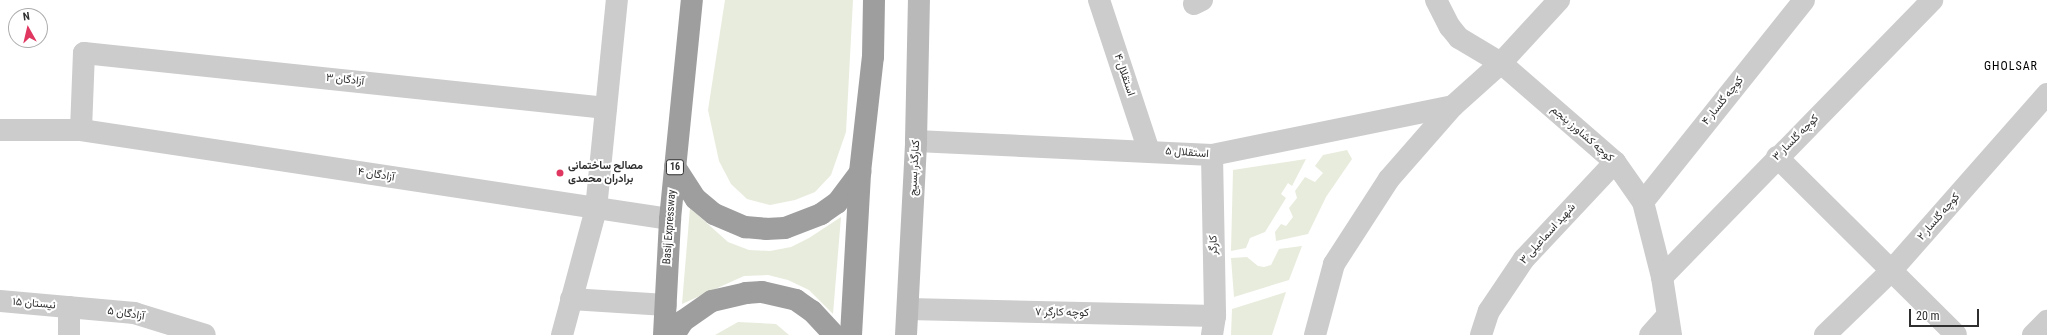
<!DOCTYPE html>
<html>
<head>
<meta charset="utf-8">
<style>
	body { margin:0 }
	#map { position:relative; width:2047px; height:335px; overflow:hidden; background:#fff; font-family:"Roboto Condensed",Vazirmatn,sans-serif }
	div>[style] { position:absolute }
	.green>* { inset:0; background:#e8ecdd }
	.minor>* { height:22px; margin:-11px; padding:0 11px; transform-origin:11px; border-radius:11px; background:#ccc }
	.tertiary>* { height:22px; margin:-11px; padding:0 11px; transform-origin:11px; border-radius:11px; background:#ccc }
	.secondary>* { height:22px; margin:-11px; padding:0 11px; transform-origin:11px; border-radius:11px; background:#b9b9b9 }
	.trunk>* { height:22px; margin:-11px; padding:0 11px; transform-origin:11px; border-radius:11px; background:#9e9e9e }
	.dots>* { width:11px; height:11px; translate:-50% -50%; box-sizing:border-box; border:2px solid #fff; border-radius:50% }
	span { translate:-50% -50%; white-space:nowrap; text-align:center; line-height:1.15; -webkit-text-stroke:4px #fff; paint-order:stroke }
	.shield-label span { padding:1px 3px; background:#fff; border:1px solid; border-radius:3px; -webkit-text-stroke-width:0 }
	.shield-label { font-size:10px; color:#2f2f2f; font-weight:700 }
	.street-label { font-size:11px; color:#2f2f2f }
	.poi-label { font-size:11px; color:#2f2f2f; font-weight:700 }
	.left { translate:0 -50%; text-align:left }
	.neighbourhood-label { font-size:12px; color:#000; letter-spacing:1px }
	.north { position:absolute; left:8px; top:8px; width:40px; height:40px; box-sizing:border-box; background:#fff; border:1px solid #acacac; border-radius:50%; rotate:352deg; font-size:11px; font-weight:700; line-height:16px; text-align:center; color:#2f2f2f }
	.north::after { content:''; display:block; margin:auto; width:14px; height:18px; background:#e03761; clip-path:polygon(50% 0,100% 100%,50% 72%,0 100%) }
	.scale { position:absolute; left:1909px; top:309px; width:70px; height:18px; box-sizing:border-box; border:2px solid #2f2f2f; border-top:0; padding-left:5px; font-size:12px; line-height:14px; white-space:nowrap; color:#2f2f2f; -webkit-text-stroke:3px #fff; paint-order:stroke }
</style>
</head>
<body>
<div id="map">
	<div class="green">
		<i style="clip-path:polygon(725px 0,853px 0,846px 132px,831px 175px,815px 192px,795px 200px,770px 205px,747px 199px,731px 184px,719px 161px,708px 110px)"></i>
		<i style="clip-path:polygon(1347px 150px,1352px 159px,1326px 197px,1308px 234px,1276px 241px,1275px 232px,1281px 224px,1286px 226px,1293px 217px,1289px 208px,1297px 198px,1295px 191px,1305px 177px,1315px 182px,1323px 173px,1315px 166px,1323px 155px)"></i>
		<i style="clip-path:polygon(1306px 159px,1292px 186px,1288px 183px,1281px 194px,1286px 198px,1265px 232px,1250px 238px,1246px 248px,1231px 251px,1233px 170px)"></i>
		<i style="clip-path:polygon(690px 208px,728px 242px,749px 250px,770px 251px,791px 247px,809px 238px,841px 217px,833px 314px,809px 290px,788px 280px,768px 275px,744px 276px,682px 304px)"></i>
		<i style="clip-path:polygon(1302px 246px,1289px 280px,1234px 297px,1231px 258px,1247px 257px,1258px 266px,1264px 267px,1271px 265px,1279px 249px)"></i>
		<i style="clip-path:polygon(1286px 292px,1272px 335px,1231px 335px,1232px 309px)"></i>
		<i style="clip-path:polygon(738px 322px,776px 324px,789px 335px,715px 335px)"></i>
	</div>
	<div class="minor">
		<i style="left:1099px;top:0;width:159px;rotate:71.7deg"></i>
		<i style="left:1436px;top:0;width:30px;rotate:63deg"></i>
		<i style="left:1450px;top:27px;width:14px;rotate:51deg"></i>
		<i style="left:1459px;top:38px;width:49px;rotate:30.8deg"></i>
		<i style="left:1501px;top:63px;width:151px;rotate:41deg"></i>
		<i style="left:1615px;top:162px;width:49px;rotate:55deg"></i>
		<i style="left:1643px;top:202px;width:77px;rotate:75.8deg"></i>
		<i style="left:1662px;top:277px;width:59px;rotate:81.2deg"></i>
		<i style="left:1194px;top:4px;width:9px;rotate:-27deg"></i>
		<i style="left:0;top:130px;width:81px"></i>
		<i style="left:81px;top:130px;width:596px;rotate:8.59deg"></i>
		<i style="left:81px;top:130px;width:77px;rotate:-87.8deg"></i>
		<i style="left:84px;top:53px;width:525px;rotate:6.01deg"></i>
		<i style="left:916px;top:141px;width:296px;rotate:2.7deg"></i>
		<i style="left:1212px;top:155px;width:246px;rotate:-11.5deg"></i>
		<i style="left:1212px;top:155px;width:161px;rotate:88.9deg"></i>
		<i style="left:1215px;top:316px;width:19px;rotate:99deg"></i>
		<i style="left:1777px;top:157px;width:252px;rotate:44.8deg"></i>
		<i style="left:1643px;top:202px;width:258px;rotate:-51.4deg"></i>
		<i style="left:1662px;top:277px;width:387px;rotate:-45.7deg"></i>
		<i style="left:571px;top:299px;width:95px;rotate:3.6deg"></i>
		<i style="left:0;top:301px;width:135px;rotate:5.1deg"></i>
		<i style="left:134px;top:313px;width:74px;rotate:17.2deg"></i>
		<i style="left:69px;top:307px;width:28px;rotate:90deg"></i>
		<i style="left:908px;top:309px;width:307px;rotate:1.3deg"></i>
		<i style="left:562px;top:335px;width:131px;rotate:-74.9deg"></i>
		<i style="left:596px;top:209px;width:210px;rotate:-84.3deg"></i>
		<i style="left:1481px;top:335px;width:25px;rotate:-72deg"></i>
		<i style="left:1489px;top:311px;width:63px;rotate:-56.1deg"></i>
		<i style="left:1524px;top:259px;width:133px;rotate:-46.8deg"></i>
		<i style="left:1650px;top:335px;width:25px;rotate:-48deg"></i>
		<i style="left:1825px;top:335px;width:92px;rotate:-44.1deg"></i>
		<i style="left:1891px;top:271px;width:236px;rotate:-48.6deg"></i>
		<i style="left:2033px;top:335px;width:20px;rotate:-45deg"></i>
	</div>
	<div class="tertiary">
		<i style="left:1315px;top:335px;width:73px;rotate:-75deg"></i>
		<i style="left:1334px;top:264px;width:101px;rotate:-57.1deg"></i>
		<i style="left:1389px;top:179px;width:97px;rotate:-48.8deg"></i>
		<i style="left:1453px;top:106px;width:64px;rotate:-41.9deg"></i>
		<i style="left:1501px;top:63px;width:86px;rotate:-47.4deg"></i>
	</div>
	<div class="secondary">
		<i style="left:906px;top:335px;width:194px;rotate:-87deg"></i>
		<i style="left:916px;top:141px;width:141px;rotate:-88.8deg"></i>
	</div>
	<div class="trunk">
		<i style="left:675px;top:167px;width:38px;rotate:57deg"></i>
		<i style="left:696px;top:199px;width:23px;rotate:40deg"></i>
		<i style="left:714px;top:214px;width:34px;rotate:23deg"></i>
		<i style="left:745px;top:227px;width:21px;rotate:5deg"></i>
		<i style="left:766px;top:229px;width:19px;rotate:-3deg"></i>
		<i style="left:785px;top:228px;width:39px;rotate:-21deg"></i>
		<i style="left:821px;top:214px;width:19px;rotate:-35deg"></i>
		<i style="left:837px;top:203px;width:39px;rotate:-53deg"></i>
		<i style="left:664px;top:335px;width:116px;rotate:-87deg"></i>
		<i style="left:670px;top:219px;width:220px;rotate:-84.3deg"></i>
		<i style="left:674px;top:335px;width:17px;rotate:-57deg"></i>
		<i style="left:683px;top:321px;width:35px;rotate:-35deg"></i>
		<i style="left:712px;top:301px;width:35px;rotate:-13deg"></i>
		<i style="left:746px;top:293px;width:16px;rotate:-4deg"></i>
		<i style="left:762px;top:292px;width:35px;rotate:13deg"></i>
		<i style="left:796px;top:300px;width:19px;rotate:35deg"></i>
		<i style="left:812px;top:311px;width:33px;rotate:47deg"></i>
		<i style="left:851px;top:335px;width:163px;rotate:-86.8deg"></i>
		<i style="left:860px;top:172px;width:116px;rotate:-83.6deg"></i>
		<i style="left:873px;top:57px;width:57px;rotate:-89deg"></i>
	</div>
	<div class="dots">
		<i style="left:560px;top:173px;background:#e03761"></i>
	</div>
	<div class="shield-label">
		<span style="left:675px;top:167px">16</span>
	</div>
	<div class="street-label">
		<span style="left:1124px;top:75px;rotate:71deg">استقلال ۴</span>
		<span style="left:345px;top:80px;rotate:6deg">آزادگان ۳</span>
		<span style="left:1723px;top:101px;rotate:-51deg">کوچه گلسار ۴</span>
		<span style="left:1582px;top:134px;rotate:41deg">کوچه کشاورز پنجم</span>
		<span style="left:1796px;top:138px;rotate:-45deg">کوچه گلسار ۳</span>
		<span style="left:1187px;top:153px;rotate:4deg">استقلال ۵</span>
		<span style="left:915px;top:168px;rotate:-87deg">کنارگذر بسیج</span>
		<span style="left:376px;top:175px;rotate:9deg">آزادگان ۴</span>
		<span style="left:1939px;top:217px;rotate:-49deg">کوچه گلسار ۲</span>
		<span style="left:670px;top:227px;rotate:-86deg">Basij Expressway</span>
		<span style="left:1548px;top:234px;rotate:-48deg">شهید اسماعیلی ۳</span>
		<span style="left:1214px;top:245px;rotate:-91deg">کارگر</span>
		<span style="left:34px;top:304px;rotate:5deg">نیستان ۱۵</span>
		<span style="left:1062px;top:313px;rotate:1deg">کوچه کارگر ۷</span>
		<span style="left:126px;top:314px;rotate:9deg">آزادگان ۵</span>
	</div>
	<div class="poi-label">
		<span class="left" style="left:568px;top:173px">مصالح ساختمانی<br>برادران محمدی</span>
	</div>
	<div class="neighbourhood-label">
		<span style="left:2011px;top:67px">GHOLSAR</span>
	</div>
	<div class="north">N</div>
	<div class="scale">20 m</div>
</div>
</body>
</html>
